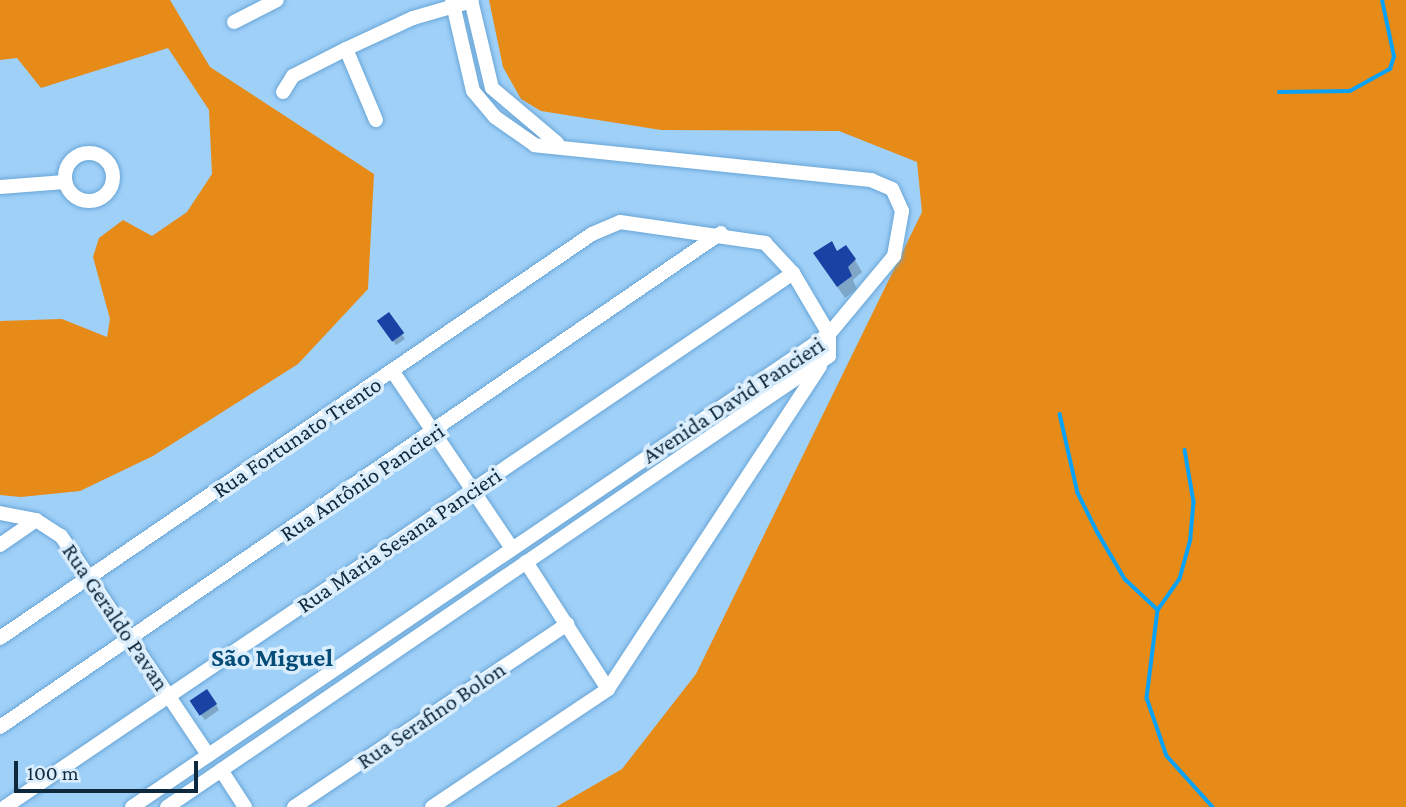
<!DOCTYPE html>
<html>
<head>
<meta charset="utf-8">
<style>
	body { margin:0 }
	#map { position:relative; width:1406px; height:807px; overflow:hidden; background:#9fd0f8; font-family:"Crimson Pro",serif }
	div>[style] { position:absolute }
	.green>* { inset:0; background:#e68a18 }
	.shadow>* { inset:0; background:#0003 }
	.stream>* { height:3.5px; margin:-1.75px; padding:0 1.75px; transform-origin:1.75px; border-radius:1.75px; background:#0aa2f7 }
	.building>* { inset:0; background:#1842a4; transform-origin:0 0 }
	.roads { filter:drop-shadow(0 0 2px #68a5d6) drop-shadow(0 0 2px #68a5d6) }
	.minor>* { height:14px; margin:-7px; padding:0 7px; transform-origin:7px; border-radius:7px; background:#fff }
	.minor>.ring { margin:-7px; padding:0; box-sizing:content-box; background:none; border:14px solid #fff; border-radius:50% }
	span { translate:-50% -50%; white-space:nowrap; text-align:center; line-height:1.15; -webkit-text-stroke:7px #daedfc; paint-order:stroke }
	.street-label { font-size:23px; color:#0f293c }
	.quarter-label { font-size:26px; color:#044c77; font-weight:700 }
	.scale { position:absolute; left:14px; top:761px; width:184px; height:32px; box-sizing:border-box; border:4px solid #0f293c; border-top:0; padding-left:9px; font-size:21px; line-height:24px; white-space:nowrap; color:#0f293c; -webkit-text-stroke:5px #daedfc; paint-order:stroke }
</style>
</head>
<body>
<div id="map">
	<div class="green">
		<i style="clip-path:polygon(0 0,170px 0,210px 67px,374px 174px,368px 289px,298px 364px,153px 456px,80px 491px,21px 497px,0 495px,0 321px,62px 319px,107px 337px,110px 319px,93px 257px,99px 238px,123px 220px,152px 236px,187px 212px,212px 174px,209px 110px,168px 48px,41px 88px,17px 58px,0 60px)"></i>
		<i style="clip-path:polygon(489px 0,1406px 0,1406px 807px,556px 807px,622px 769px,696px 674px,922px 212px,917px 162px,839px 131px,661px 130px,541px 111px,521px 99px,503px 67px)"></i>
	</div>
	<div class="shadow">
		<i style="clip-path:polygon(836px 253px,855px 260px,862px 272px,853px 280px,857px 289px,845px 298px,822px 265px)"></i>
		<i style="clip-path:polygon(380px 321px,402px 334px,405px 339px,396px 345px)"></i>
		<i style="clip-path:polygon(216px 705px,219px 710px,205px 720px,195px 707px)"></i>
	</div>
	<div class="stream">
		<i style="left:1279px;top:92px;width:71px;rotate:-0.8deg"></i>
		<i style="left:1350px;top:91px;width:46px;rotate:-28.8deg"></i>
		<i style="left:1390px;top:69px;width:13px;rotate:-72deg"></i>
		<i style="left:1394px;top:57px;width:58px;rotate:-101.9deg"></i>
		<i style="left:1060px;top:414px;width:81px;rotate:77.2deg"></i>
		<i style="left:1078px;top:493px;width:45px;rotate:63.4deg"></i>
		<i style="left:1098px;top:533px;width:53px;rotate:59.6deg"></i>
		<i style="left:1125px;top:579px;width:45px;rotate:43.2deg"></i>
		<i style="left:1185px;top:450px;width:53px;rotate:80.2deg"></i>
		<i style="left:1194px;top:502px;width:37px;rotate:95deg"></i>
		<i style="left:1191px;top:539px;width:41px;rotate:105.4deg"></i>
		<i style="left:1180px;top:579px;width:38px;rotate:125deg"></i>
		<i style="left:1158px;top:610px;width:89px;rotate:97.1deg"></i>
		<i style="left:1147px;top:698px;width:61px;rotate:71deg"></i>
		<i style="left:1167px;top:756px;width:69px;rotate:48deg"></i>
	</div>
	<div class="building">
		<i style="clip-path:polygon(832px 241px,837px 251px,846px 245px,856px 259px,848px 267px,852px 276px,837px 287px,813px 253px)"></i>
		<i style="left:389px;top:312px;width:26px;height:15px;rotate:54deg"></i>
		<i style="left:207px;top:689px;width:18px;height:21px;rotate:56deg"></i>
	</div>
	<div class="roads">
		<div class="minor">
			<i style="left:471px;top:0;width:90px;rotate:76.6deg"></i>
			<i style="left:492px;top:88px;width:85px;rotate:40.2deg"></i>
			<i style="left:234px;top:22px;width:48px;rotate:-27.1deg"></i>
			<i style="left:346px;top:49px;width:77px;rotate:67.1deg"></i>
			<i style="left:283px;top:92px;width:19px;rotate:-58deg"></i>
			<i style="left:293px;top:76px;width:59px;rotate:-27deg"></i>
			<i style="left:346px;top:49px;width:74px;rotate:-24.8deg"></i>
			<i style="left:413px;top:18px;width:61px;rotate:-16.1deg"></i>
			<i class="ring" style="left:65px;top:153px;width:34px;height:34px"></i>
			<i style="left:0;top:187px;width:65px;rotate:-4.4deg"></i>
			<i style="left:393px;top:372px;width:211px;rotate:56deg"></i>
			<i style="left:0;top:513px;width:37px;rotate:11deg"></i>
			<i style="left:36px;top:520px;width:30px;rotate:33deg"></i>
			<i style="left:61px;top:536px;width:264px;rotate:56.1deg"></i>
			<i style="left:0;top:545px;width:44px;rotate:-34.8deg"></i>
			<i style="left:526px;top:562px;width:151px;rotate:57.2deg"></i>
			<i style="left:0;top:638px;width:717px;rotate:-34.31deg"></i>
			<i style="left:592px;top:234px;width:30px;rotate:-23deg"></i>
			<i style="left:620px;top:222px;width:147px;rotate:8.2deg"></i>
			<i style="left:765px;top:243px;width:41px;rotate:47deg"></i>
			<i style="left:793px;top:273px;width:71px;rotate:59.5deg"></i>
			<i style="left:829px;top:334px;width:102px;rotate:-50.2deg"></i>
			<i style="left:894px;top:256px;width:46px;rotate:-79.9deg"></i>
			<i style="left:902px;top:211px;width:24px;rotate:-114deg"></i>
			<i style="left:892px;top:189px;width:23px;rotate:-157deg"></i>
			<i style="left:871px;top:180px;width:338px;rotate:-174.1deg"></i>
			<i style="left:535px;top:145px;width:49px;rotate:-145deg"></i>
			<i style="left:495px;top:117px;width:34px;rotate:-130deg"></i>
			<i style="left:473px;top:91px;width:93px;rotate:-103deg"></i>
			<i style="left:0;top:727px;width:874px;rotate:-34.42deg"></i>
			<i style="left:221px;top:770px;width:44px;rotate:57deg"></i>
			<i style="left:5px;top:807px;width:952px;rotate:-34.12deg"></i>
			<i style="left:132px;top:807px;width:842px;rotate:-34.16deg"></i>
			<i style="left:829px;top:334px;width:22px;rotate:90deg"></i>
			<i style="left:829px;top:356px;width:801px;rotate:145.73deg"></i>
			<i style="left:294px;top:807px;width:329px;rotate:-33.8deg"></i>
			<i style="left:432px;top:807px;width:212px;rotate:-33.8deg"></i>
			<i style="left:608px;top:689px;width:386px;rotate:-56.7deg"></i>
		</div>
	</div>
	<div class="street-label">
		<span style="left:733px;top:400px;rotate:-33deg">Avenida David Pancieri</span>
		<span style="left:297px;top:437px;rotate:-34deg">Rua Fortunato Trento</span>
		<span style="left:362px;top:482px;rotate:-34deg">Rua Antônio Pancieri</span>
		<span style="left:399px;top:540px;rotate:-34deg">Rua Maria Sesana Pancieri</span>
		<span style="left:116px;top:617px;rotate:56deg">Rua Geraldo Pavan</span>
		<span style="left:431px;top:715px;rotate:-34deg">Rua Serafino Bolon</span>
	</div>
	<div class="quarter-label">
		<span style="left:272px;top:658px">São Miguel</span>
	</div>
	<div class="scale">100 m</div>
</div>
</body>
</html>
